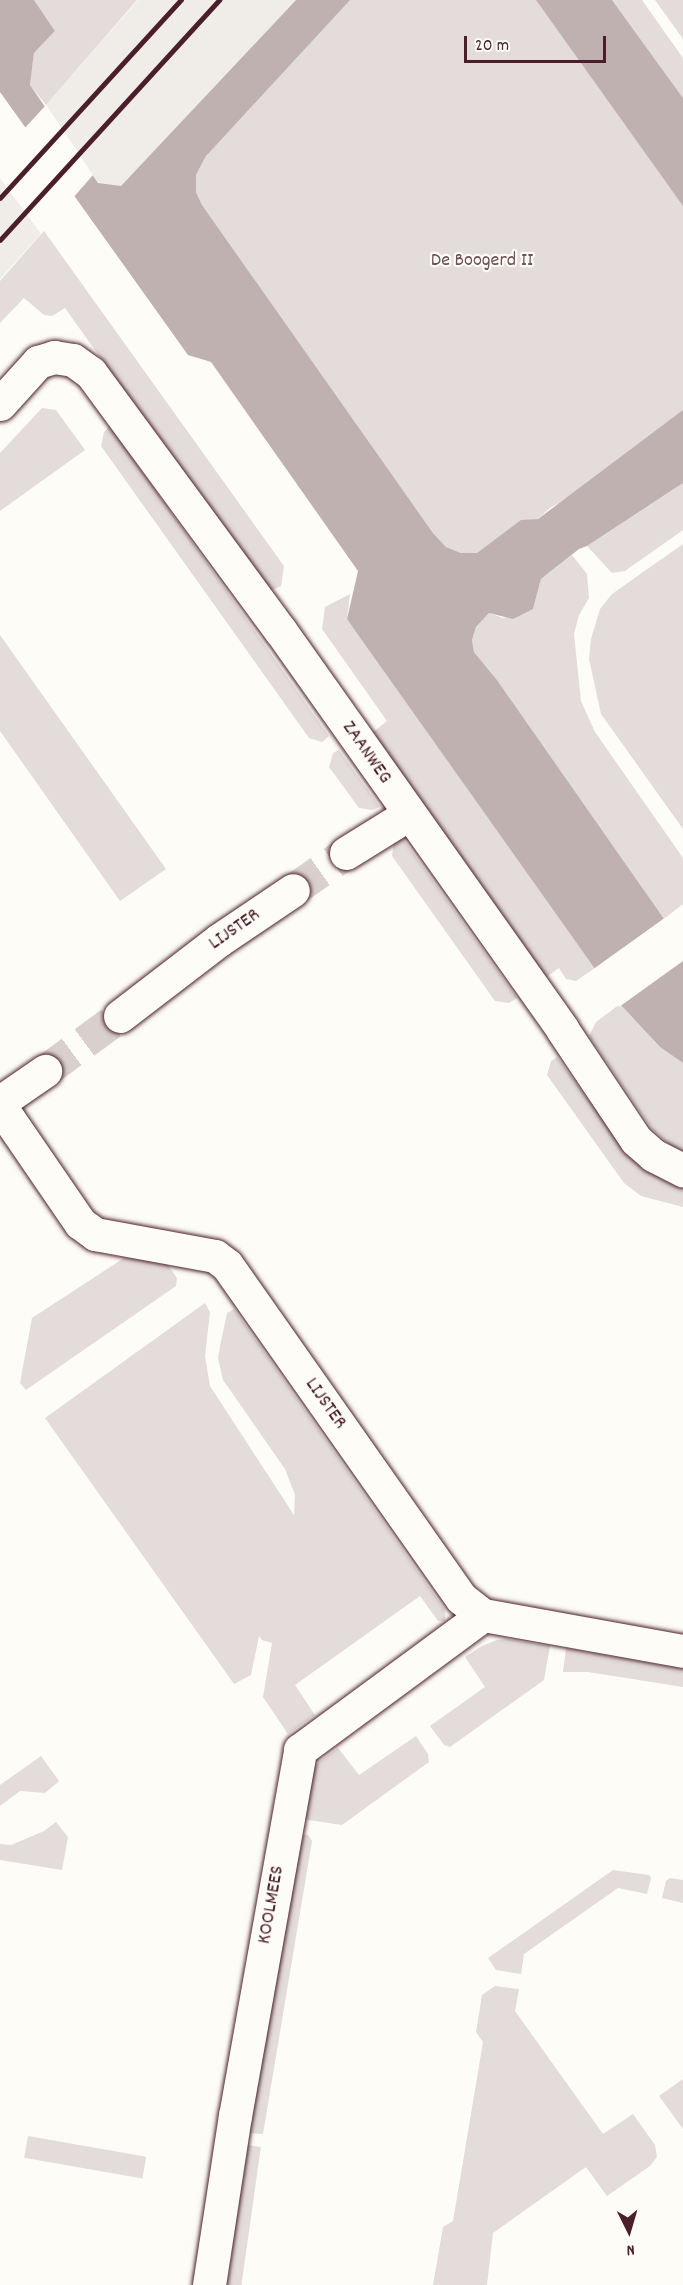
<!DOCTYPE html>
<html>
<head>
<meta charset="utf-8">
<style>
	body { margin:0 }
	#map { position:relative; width:683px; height:2285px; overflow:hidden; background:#fdfcf7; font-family:Dekko,sans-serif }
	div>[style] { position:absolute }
	.built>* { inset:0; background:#f0ece8 }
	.green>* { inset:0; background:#e3dcda; transform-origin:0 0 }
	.water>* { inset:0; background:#c0b1b1 }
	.pier>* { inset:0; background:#fdfcf7 }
	.minor-tunnel>* { height:33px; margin-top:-16.5px; transform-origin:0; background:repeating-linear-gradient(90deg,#d9d0ce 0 33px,transparent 0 49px) }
	.roads { filter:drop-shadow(0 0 2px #4a1f2b) drop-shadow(0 0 2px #4a1f2b) }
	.minor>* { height:33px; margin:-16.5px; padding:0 16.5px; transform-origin:16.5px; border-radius:16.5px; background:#fdfcf7 }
	.rail>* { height:4.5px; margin:-2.25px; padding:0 2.25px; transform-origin:2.25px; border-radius:2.25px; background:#4a1f2b }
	span { translate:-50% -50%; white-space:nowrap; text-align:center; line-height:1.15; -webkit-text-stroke:4.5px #fdfcf7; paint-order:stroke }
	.park-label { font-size:20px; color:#704e57 }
	.street-label { font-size:20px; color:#4a1f2b }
	.north { position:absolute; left:599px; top:2201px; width:60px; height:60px; -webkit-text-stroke:4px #fdfcf7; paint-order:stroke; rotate:175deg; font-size:16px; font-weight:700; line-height:24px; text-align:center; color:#4a1f2b }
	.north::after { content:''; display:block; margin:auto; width:21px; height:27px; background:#4a1f2b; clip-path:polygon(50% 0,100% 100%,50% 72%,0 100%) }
	.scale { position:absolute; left:464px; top:36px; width:142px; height:27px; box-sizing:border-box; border:3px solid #4a1f2b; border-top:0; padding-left:8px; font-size:18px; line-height:21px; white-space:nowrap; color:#4a1f2b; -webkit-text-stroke:4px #fdfcf7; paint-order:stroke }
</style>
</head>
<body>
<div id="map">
	<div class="built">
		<i style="clip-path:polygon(138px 0,296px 0,121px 187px,98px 183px,46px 105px)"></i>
		<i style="clip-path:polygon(0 178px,41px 234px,0 279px)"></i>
	</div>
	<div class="green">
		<i style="clip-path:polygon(34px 0,137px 0,46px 105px,30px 85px,34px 53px,55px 31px)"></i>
		<i style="clip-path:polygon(326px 0,553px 0,683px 182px,683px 431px,550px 508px,538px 519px,521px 521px,477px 553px,461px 553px,446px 547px,433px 533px,202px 205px,196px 192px,196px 175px,206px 156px)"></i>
		<i style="clip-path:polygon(612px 0,642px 0,683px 58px,683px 98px)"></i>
		<i style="clip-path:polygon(655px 0,683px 0,683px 39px)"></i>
		<i style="clip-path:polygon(44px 231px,284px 566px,281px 586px,272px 590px,260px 582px,65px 308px,52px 316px,44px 315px,24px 298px,0 323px,0 281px)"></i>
		<i style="clip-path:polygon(42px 408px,56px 410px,85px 450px,0 511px,0 453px)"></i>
		<i style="clip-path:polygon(110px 426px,329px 736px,322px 742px,309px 738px,101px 446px,104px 432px)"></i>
		<i style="clip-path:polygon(683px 483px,683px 530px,625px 571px,612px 573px,587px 546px)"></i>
		<i style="clip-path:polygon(683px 544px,683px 829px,601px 714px,589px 659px,591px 639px,600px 609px,612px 594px)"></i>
		<i style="clip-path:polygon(572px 555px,587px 574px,589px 598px,579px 615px,574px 634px,581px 701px,595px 732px,683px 858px,683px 904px,664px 919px,497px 680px,474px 652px,472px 640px,476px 627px,489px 613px,503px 618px,533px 609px,541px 579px)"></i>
		<i style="clip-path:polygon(350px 594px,347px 619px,595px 968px,576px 981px,566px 979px,559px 968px,545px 978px,372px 733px,387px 721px,322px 629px,325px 607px)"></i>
		<i style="clip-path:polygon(0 635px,166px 869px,120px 901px,0 731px)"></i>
		<i style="clip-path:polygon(339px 750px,380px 807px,372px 810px,359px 808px,329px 767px,333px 753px)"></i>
		<i style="clip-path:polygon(401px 836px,517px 998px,509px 1003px,495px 1001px,392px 856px,394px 840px)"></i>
		<i style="clip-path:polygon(620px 1004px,660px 1047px,683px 1063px,683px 1151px,669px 1144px,652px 1129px,589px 1036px,596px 1022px)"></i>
		<i style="clip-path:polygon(557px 1057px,628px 1154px,643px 1169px,683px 1187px,683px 1207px,641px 1196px,624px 1183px,547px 1075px,551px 1061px)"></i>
		<i style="clip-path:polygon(124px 1258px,166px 1262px,177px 1278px,176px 1286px,26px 1390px,20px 1383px,32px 1318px)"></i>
		<i style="clip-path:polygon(205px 1303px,210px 1312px,205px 1356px,210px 1386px,294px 1515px,295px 1495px,285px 1469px,223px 1380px,218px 1358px,220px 1346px,227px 1313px,234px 1309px,445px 1610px,445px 1621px,438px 1621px,420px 1596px,295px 1685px,315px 1715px,288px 1734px,263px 1697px,272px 1643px,262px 1640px,259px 1636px,251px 1675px,234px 1684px,45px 1418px)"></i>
		<i style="clip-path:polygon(507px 1639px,550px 1646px,544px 1680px,450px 1747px,444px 1745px,430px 1726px,485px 1687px,465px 1657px,482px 1646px,497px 1640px)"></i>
		<i style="clip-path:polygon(566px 1648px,683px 1669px,683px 1687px,588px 1672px,563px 1672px)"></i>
		<i style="clip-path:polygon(416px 1736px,428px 1754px,429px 1762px,342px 1825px,302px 1819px,311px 1772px,320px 1761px,338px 1748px,359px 1775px)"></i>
		<i style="clip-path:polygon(41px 1756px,59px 1781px,45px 1793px,20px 1791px,0 1806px,0 1785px)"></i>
		<i style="clip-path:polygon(56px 1822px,68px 1837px,62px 1870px,0 1860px,0 1844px,11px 1845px,44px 1831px)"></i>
		<i style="clip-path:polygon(299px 1834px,308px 1835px,312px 1841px,263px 2134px,248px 2133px)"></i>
		<i style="clip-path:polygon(613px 1870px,649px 1875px,651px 1878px,647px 1894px,618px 1888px,524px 1954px,521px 1974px,496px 1970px,488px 1958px)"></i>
		<i style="clip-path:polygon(670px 1878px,683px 1880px,683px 1903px,662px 1898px,666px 1881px)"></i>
		<i style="clip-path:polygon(495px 1986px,519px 1989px,515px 2011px,603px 2134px,633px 2114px,655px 2145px,657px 2157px,650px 2166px,607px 2196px,586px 2167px,493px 2233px,487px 2285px,433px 2285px,443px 2227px,453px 2221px,483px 2042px,476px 2032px,482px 1995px)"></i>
		<i style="clip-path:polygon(683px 2079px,683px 2129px,659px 2096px)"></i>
		<i style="left:28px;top:2136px;width:120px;height:22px;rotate:10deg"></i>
		<i style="left:247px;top:2145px;width:14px;height:142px;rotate:8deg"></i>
	</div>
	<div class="water">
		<i style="clip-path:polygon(0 0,34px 0,55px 31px,34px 53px,30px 85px,98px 183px,121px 186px,296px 0,350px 0,206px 156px,196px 175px,196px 192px,202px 205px,433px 533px,446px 547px,461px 553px,477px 553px,521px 520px,538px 519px,683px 410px,683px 483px,587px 546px,579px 549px,541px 579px,533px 609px,513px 619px,489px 613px,476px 627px,472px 640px,474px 652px,497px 680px,683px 946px,683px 1063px,660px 1047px,620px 1004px,361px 639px,347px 619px,358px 571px,211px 362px,188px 355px,0 92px)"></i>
		<i style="clip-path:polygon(536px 0,612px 0,683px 98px,683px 206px)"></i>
	</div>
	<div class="pier">
		<i style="clip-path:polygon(46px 105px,93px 175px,72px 199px,23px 130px)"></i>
		<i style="clip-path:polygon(666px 917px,683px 941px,683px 961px,619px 1007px,592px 970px)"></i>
	</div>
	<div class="minor-tunnel">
		<i style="left:293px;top:890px;width:65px;rotate:-34.9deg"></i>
		<i style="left:45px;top:1071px;width:93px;rotate:-36.3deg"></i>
	</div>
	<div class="roads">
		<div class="minor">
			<i style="left:0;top:404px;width:57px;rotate:-47.9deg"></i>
			<i style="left:38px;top:362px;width:17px;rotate:-17deg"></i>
			<i style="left:54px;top:357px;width:19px;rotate:9deg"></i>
			<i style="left:73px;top:360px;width:22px;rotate:36deg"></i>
			<i style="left:91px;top:373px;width:319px;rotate:53.7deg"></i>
			<i style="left:280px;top:630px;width:489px;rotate:54.7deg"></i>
			<i style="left:562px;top:1029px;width:133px;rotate:56.3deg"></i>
			<i style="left:636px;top:1140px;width:23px;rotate:41deg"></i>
			<i style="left:653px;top:1155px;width:34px;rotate:27deg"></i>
			<i style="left:346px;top:853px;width:74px;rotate:-31.8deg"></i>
			<i style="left:120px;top:1016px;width:125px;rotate:-37.5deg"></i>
			<i style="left:219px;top:940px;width:89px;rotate:-34deg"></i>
			<i style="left:0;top:1102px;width:55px;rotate:-34.6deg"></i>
			<i style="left:0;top:1106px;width:142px;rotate:55.6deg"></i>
			<i style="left:80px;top:1223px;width:19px;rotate:36deg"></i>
			<i style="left:95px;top:1234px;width:122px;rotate:10.4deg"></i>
			<i style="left:215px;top:1256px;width:15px;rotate:37deg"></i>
			<i style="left:227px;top:1265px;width:407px;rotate:54.9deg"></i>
			<i style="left:461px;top:1598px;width:28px;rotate:38deg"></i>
			<i style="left:483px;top:1615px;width:203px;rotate:10.2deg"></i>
			<i style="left:209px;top:2285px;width:171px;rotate:-81.3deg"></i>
			<i style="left:235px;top:2116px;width:372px;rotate:-79.9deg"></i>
			<i style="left:300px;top:1750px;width:227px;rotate:-36.4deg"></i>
		</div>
	</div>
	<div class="rail">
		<i style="left:0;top:198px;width:268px;rotate:-47.6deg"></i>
		<i style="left:0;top:240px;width:325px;rotate:-47.6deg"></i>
	</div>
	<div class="park-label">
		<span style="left:482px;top:261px">De Boogerd II</span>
	</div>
	<div class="street-label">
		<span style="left:366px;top:753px;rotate:55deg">ZAANWEG</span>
		<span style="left:235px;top:930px;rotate:-35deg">LIJSTER</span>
		<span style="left:325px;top:1404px;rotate:55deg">LIJSTER</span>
		<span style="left:272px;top:1905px;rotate:-80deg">KOOLMEES</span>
	</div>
	<div class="north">N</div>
	<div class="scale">20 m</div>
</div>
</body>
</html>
